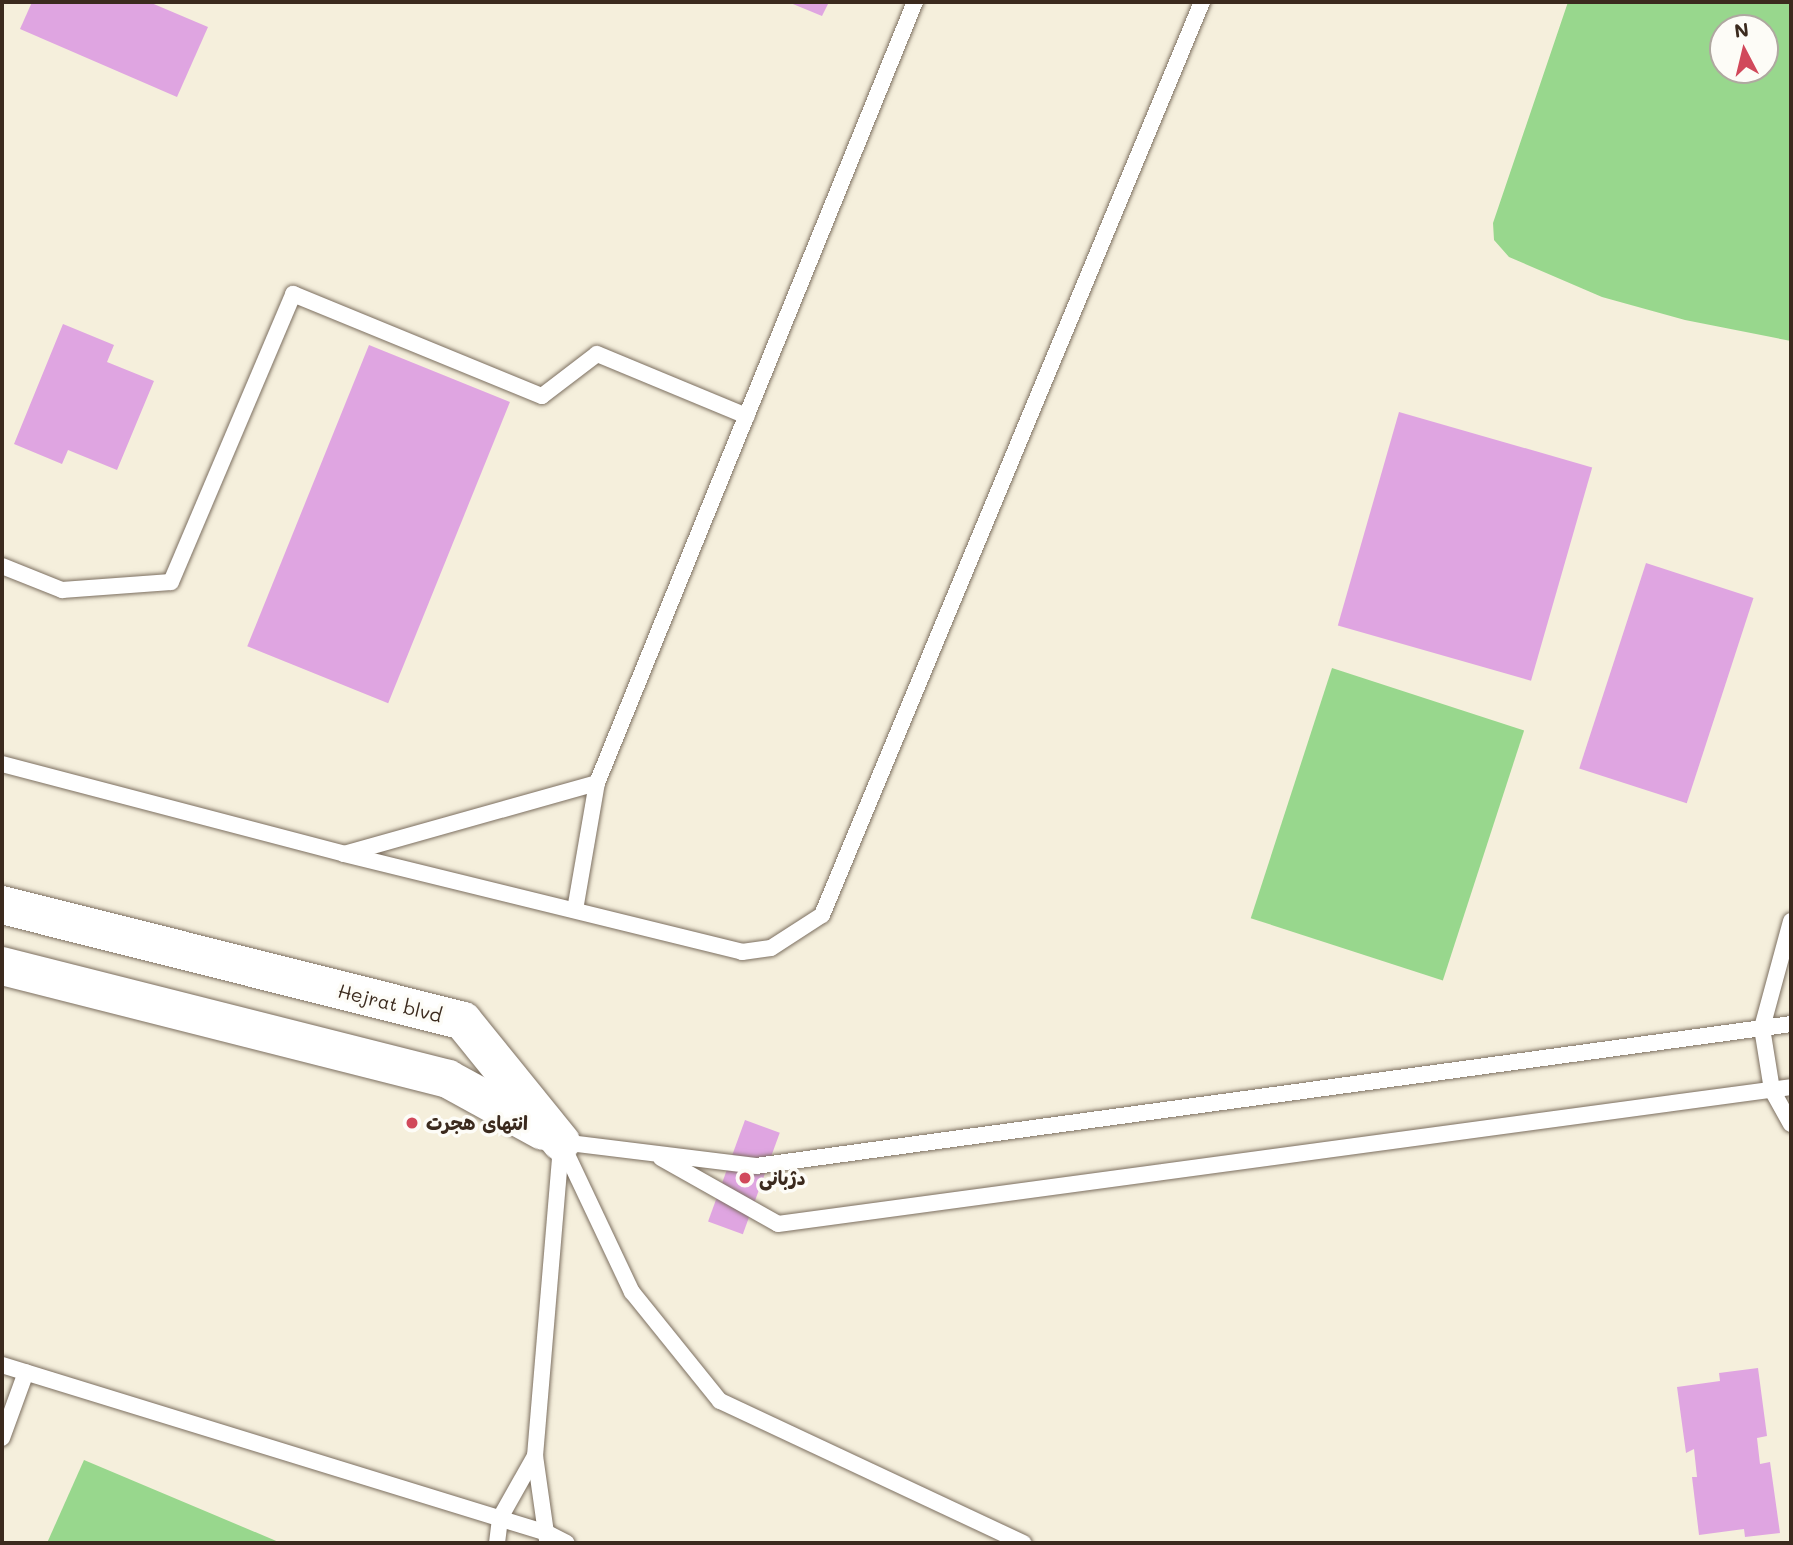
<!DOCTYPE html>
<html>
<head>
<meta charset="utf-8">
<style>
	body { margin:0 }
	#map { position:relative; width:1793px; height:1545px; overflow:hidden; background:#f5efdc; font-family:Mali,"Playpen Sans Arabic",sans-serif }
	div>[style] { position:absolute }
	.green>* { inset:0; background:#98d78d; transform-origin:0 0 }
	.building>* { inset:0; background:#dfa5e1; transform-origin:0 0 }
	.roads { filter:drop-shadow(0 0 2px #7c6f60) drop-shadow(0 0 2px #7c6f60) }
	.service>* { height:16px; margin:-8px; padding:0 8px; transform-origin:8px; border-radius:8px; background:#fff }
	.secondary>* { height:38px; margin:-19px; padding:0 19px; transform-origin:19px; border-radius:19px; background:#fff }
	.dots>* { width:19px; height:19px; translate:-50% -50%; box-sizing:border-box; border:4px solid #fdfcf7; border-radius:50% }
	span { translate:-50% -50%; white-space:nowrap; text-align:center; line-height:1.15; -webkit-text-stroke:7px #fdfcf7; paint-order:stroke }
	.street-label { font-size:19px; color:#3b2a1e }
	.poi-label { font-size:19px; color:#3b2a1e; font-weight:700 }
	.left { translate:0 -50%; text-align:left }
	.frame { position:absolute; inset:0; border:4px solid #3b2a1e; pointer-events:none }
	.north { position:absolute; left:1709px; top:14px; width:70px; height:70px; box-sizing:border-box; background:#fdfcf7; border:2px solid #afa8a0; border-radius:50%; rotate:353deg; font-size:19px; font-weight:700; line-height:28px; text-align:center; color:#3b2a1e }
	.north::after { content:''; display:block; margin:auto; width:24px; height:32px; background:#d1495b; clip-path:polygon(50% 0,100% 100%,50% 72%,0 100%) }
</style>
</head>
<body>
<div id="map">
	<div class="green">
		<i style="clip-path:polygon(evenodd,1568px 2px,1791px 2px,1791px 341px,1685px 320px,1602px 297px,1509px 257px,1494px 240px,1493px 223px,1568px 2px,1723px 28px,1765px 28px,1765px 70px,1723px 70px,1723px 28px)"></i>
		<i style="left:1332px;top:668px;width:202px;height:263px;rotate:18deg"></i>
		<i style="clip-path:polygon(84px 1460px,281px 1543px,47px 1543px)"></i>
	</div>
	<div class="building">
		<i style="clip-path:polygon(32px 2px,149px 2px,208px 27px,177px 97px,20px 29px)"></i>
		<i style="clip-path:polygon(788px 2px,829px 2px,822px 16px)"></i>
		<i style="clip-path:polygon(63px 324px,114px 345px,107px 362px,154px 381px,117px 470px,68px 450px,62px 464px,14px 444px)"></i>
		<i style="left:369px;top:345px;width:152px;height:325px;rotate:22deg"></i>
		<i style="left:1399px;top:412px;width:201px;height:222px;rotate:16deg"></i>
		<i style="left:1646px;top:563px;width:113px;height:216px;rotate:18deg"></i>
		<i style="left:745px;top:1120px;width:37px;height:108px;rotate:20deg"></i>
		<i style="clip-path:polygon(1758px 1368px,1767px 1436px,1757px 1438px,1760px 1464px,1770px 1462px,1780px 1533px,1745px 1537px,1744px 1529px,1699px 1535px,1692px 1477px,1697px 1477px,1694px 1449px,1686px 1453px,1677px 1387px,1720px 1381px,1719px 1373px)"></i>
	</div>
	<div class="roads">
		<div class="service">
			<i style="left:2px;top:566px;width:65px;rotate:21.8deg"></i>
			<i style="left:62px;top:590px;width:109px;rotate:-4.2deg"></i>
			<i style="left:171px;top:582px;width:313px;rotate:-67deg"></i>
			<i style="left:293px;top:294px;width:269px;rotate:22.3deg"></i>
			<i style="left:542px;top:396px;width:69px;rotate:-37.4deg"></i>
			<i style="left:597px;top:354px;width:162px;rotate:22.5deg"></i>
			<i style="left:2px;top:764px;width:354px;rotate:14.7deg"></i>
			<i style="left:344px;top:854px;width:263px;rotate:-15.7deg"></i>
			<i style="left:597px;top:783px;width:843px;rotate:-67.85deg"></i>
			<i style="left:344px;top:854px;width:410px;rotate:13.8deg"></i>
			<i style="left:742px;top:952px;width:29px;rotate:-8deg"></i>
			<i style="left:771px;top:948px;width:61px;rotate:-32.9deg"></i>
			<i style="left:822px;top:915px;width:989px;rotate:-67.4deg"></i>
			<i style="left:575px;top:910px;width:129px;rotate:-80.2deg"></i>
			<i style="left:1791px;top:921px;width:111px;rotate:105.2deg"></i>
			<i style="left:1762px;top:1028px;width:63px;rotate:80.8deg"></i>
			<i style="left:1772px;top:1090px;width:39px;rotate:61deg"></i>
			<i style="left:561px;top:1142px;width:196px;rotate:7deg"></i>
			<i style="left:756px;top:1166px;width:1045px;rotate:-7.81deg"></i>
			<i style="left:561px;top:1142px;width:166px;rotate:64.7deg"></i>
			<i style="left:632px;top:1292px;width:140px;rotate:51.1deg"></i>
			<i style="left:720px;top:1401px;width:335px;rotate:25.1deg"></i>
			<i style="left:661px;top:1158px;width:134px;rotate:29.4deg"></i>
			<i style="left:778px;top:1224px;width:1022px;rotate:-7.7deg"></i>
			<i style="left:2px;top:1365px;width:570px;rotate:17.13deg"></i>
			<i style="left:547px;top:1533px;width:22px;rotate:27deg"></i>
			<i style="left:2px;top:1438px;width:70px;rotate:-70deg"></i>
			<i style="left:547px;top:1540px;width:85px;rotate:-98.1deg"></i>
			<i style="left:535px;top:1456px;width:313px;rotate:-85.2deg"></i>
			<i style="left:497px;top:1543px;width:25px;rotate:-83deg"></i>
			<i style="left:500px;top:1518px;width:71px;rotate:-60.6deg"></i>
		</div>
		<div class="secondary">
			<i style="left:2px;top:905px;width:475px;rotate:14.1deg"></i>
			<i style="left:463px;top:1021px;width:156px;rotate:51deg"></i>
			<i style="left:2px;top:966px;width:460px;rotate:14.2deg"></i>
			<i style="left:448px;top:1079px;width:108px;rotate:28.7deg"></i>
		</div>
	</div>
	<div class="dots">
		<i style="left:412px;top:1123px;background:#d1495b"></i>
		<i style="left:745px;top:1178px;background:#d1495b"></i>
	</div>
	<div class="street-label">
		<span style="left:390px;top:1003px;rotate:14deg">Hejrat blvd</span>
	</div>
	<div class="poi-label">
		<span class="left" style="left:426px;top:1123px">انتهای هجرت</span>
		<span class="left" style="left:759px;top:1178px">دژبانی</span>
	</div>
	<div class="frame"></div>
	<div class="north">N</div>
</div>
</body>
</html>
